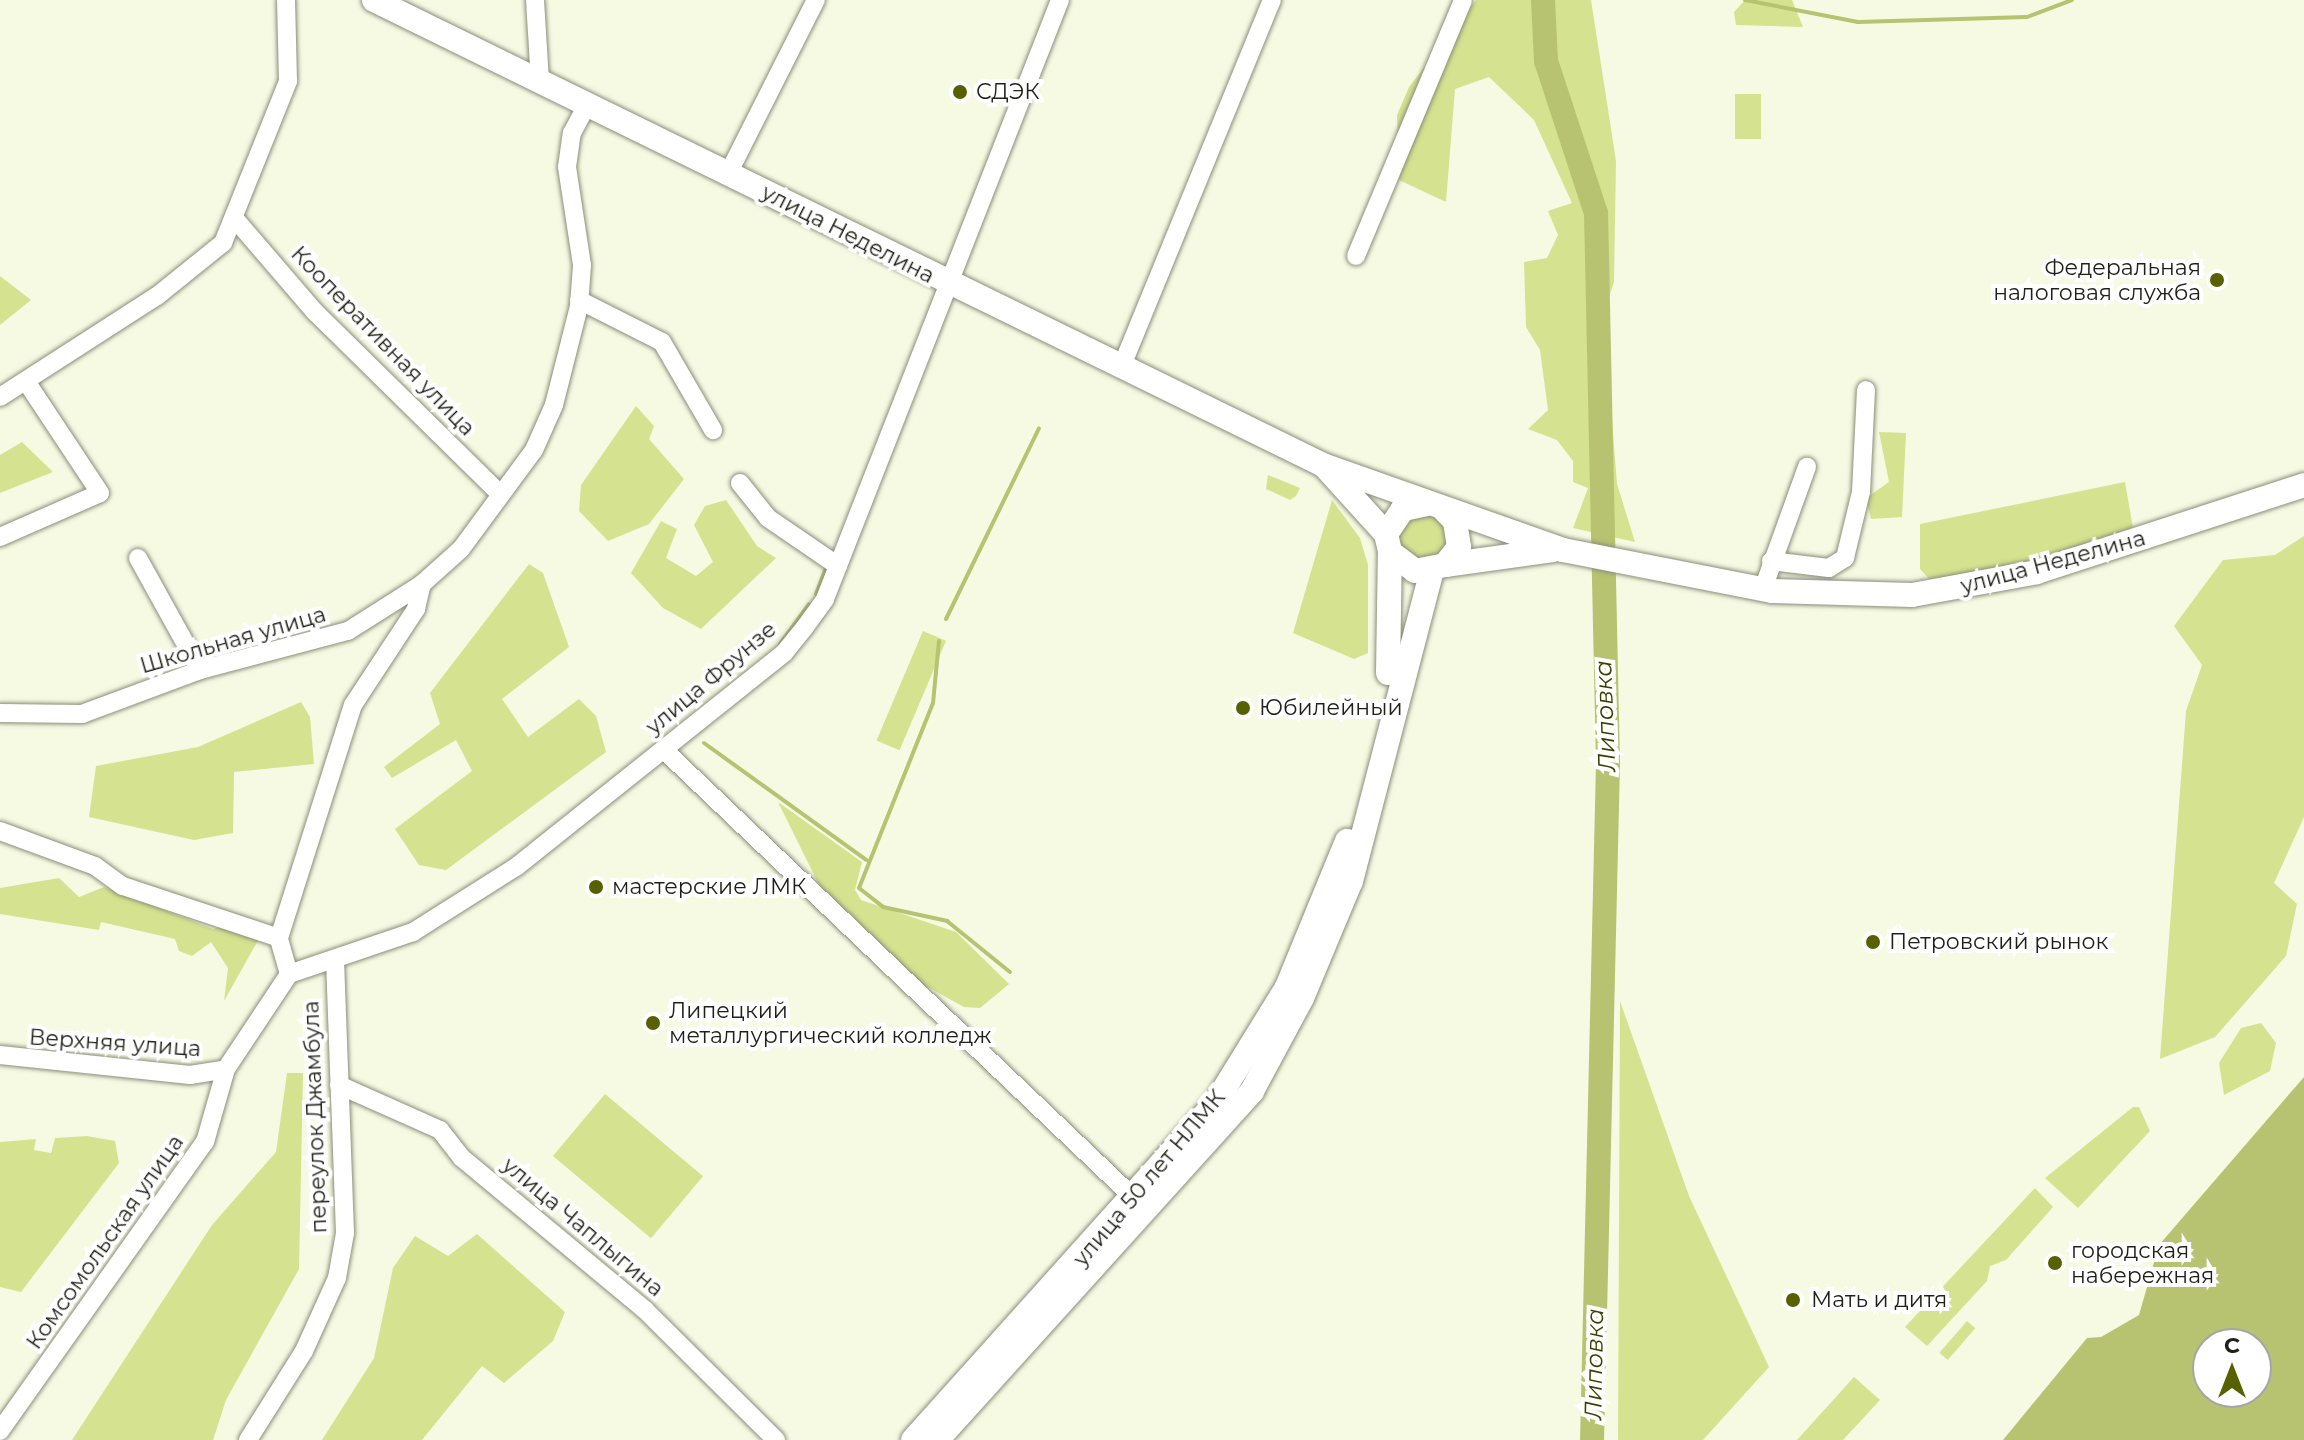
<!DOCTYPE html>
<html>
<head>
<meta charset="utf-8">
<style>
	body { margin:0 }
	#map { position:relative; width:2304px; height:1440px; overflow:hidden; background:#f6fae3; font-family:Montserrat,sans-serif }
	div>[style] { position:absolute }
	.green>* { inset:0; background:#d5e28f; transform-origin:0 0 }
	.water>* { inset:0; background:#b7c371 }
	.stream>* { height:4px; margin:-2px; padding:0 2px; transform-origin:2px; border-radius:2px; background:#b7c371 }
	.river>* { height:24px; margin:-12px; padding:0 12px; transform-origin:12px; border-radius:12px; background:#b7c371 }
	.roads { filter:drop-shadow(0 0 2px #8a8e79) drop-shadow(0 0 2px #8a8e79) }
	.minor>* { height:18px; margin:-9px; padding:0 9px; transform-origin:9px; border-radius:9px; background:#fff }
	.major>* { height:24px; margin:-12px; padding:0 12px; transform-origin:12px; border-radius:12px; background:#fff }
	.dots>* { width:22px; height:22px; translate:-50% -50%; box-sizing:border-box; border:4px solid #fff; border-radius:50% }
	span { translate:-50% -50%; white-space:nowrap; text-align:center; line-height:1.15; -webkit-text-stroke:8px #fff; paint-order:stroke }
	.poi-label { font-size:22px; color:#1f2118 }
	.left { translate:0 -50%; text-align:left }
	.right { translate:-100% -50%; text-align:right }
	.street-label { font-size:22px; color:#1f2118 }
	.water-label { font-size:24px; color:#394000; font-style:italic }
	.north { position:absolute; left:2192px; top:1328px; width:80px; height:80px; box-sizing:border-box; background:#fff; border:2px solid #a5a6a3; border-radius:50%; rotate:0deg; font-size:22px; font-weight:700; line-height:32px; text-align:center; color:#1f2118 }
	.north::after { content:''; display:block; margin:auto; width:28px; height:36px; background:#586100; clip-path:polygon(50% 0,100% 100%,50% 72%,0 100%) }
</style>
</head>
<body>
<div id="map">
	<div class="green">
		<i style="clip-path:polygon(1476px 0,1591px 0,1616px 161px,1614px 282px,1588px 360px,1594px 414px,1612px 420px,1617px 484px,1635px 542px,1573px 528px,1588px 488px,1573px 482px,1573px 461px,1557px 440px,1528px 429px,1548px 410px,1540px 350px,1526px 327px,1524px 262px,1547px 258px,1558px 235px,1548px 211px,1572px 203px,1534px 120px,1489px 77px,1455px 89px,1446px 202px,1399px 180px,1397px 115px,1409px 87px)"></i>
		<i style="clip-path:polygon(1745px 0,1792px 0,1803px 27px,1736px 25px,1734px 12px)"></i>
		<i style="left:1761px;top:94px;width:45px;height:26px;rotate:90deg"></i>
		<i style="clip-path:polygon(0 276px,31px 300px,0 325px)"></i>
		<i style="clip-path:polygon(636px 406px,654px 426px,649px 439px,684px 479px,649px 524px,608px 541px,579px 511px,581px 485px)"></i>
		<i style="clip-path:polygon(1879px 432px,1906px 433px,1902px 517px,1871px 519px,1866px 498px,1889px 482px)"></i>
		<i style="clip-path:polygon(22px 442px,53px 472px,0 493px,0 455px)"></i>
		<i style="clip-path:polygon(1268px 475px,1300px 488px,1296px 496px,1290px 500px,1266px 489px)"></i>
		<i style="clip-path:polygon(2125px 482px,2133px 528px,2010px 569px,1931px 581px,1920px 569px,1920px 524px)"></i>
		<i style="clip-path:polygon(726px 500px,757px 546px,776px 558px,701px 629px,663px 608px,631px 573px,661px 521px,677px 529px,666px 558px,696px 576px,713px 562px,694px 525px,705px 506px)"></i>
		<i style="clip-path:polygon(1332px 500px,1360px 538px,1368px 565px,1368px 653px,1354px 659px,1293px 633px)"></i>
		<i style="clip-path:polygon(1439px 513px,1453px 544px,1426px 566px,1398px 544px,1400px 525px,1405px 518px)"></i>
		<i style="clip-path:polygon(2304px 536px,2304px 817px,2274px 883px,2297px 904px,2286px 956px,2215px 1037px,2160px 1059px,2186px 711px,2202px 665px,2174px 626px,2223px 560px,2275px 555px)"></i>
		<i style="clip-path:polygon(529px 564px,543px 573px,569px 647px,502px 699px,528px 737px,579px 699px,596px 716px,606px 752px,446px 870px,419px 865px,395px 829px,472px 771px,456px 740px,392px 778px,384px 767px,440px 724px,430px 693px)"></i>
		<i style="left:923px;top:631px;width:25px;height:119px;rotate:23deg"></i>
		<i style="clip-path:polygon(301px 702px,310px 717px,314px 764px,234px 772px,233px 833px,194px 840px,89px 817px,96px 766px,198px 747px)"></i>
		<i style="clip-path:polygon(778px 802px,862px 862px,855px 890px,861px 900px,956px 932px,1009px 984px,980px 1008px,964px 1007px,913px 979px,824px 895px)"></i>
		<i style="clip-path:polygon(59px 878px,79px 897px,104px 887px,213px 929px,228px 925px,260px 937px,224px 1001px,228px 968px,211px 942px,192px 956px,179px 951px,175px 939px,101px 922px,99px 930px,0 914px,0 888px)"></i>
		<i style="clip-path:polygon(1620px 1001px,1689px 1196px,1769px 1367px,1703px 1440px,1618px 1440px)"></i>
		<i style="clip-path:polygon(2261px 1023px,2276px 1043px,2270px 1071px,2224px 1095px,2219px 1063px,2241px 1028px)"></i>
		<i style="clip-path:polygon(287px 1073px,303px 1073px,299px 1269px,226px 1400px,213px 1440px,72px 1440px,212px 1225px,276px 1152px)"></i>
		<i style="left:605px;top:1094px;width:128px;height:81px;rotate:40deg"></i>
		<i style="clip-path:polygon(2133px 1107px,2139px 1107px,2150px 1131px,2078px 1208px,2045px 1178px)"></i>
		<i style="clip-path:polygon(87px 1136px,115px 1141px,119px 1163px,21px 1292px,0 1287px,0 1142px,36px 1139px,34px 1150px,51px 1153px,55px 1138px)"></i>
		<i style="clip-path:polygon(2035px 1188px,2053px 1207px,2006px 1260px,1990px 1266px,1987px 1281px,1927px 1346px,1905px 1327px)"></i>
		<i style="clip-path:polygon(477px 1234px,565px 1312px,553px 1341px,504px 1383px,482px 1366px,422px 1440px,322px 1440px,374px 1358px,393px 1268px,415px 1236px,448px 1256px)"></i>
		<i style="left:1967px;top:1321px;width:11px;height:42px;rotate:41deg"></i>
		<i style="clip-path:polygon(1854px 1377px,1880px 1400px,1843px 1440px,1797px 1440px)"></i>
	</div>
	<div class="water">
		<i style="clip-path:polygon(evenodd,2304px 1077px,2304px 1440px,2003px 1440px,2087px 1338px,2101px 1337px,2139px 1315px,2159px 1245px,2304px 1077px,2208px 1344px,2256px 1344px,2256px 1392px,2208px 1392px,2208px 1344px)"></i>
	</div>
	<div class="stream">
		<i style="left:1745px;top:0;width:115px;rotate:11deg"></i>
		<i style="left:1858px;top:22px;width:169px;rotate:-1.7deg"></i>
		<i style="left:2027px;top:17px;width:48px;rotate:-20.7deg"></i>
		<i style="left:816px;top:594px;width:31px;rotate:-69deg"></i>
		<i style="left:946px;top:619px;width:212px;rotate:-64deg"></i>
		<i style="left:939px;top:641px;width:62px;rotate:95.5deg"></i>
		<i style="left:933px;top:703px;width:199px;rotate:111.8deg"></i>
		<i style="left:859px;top:888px;width:31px;rotate:38deg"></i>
		<i style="left:883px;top:907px;width:66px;rotate:12.3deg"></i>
		<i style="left:947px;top:921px;width:81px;rotate:39deg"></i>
		<i style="left:780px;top:644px;width:49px;rotate:-54.1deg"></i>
		<i style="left:704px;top:743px;width:200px;rotate:35.8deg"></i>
	</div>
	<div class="river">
		<i style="left:1543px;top:0;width:61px;rotate:87.2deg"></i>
		<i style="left:1546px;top:61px;width:160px;rotate:71.8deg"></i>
		<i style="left:1596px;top:213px;width:550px;rotate:88.75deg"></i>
		<i style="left:1608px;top:763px;width:677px;rotate:91.35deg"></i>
	</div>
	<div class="roads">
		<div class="minor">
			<i style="left:535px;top:0;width:82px;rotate:86.5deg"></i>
			<i style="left:728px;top:174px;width:195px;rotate:-63.2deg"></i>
			<i style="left:235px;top:219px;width:123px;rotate:49.3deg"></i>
			<i style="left:315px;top:312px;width:260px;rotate:44.5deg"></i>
			<i style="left:1356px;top:256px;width:277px;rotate:-67.3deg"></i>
			<i style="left:579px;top:300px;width:93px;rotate:26.8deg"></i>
			<i style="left:662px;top:342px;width:102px;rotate:59.9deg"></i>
			<i style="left:1121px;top:368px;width:398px;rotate:-67.7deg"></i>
			<i style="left:0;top:397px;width:187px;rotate:-32.8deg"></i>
			<i style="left:157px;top:296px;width:85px;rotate:-38.8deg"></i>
			<i style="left:223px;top:243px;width:175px;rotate:-68.1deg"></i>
			<i style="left:288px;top:81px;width:81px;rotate:-91.4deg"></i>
			<i style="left:740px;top:483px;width:45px;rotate:51.3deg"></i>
			<i style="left:768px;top:518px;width:85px;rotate:34.4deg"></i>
			<i style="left:0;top:537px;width:109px;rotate:-23.7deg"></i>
			<i style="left:100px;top:493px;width:134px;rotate:-123.5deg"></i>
			<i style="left:138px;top:558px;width:128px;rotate:61deg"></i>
			<i style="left:1771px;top:561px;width:58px;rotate:6.9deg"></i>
			<i style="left:1829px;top:568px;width:19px;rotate:-32deg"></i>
			<i style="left:1845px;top:558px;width:68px;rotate:-76.4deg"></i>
			<i style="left:1861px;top:492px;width:102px;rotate:-87.2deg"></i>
			<i style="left:1763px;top:589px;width:130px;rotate:-70.2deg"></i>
			<i style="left:0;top:713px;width:82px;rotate:0.7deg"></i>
			<i style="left:82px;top:714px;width:126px;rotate:-20.4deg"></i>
			<i style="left:200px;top:670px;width:153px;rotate:-14.8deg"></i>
			<i style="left:348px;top:631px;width:88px;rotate:-32.4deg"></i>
			<i style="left:664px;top:750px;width:651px;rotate:43.63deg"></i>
			<i style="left:0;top:831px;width:101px;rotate:20.2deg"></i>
			<i style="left:95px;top:866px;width:34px;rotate:36deg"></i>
			<i style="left:123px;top:886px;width:164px;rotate:18.4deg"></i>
			<i style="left:289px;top:974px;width:37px;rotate:-106deg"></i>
			<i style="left:279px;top:938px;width:244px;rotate:-72.4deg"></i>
			<i style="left:353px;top:705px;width:115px;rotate:-56.7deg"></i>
			<i style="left:416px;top:609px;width:26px;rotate:-77deg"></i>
			<i style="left:422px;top:584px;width:52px;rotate:-41.9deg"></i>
			<i style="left:461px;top:549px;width:123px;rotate:-53.6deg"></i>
			<i style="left:534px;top:450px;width:49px;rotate:-66deg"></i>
			<i style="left:554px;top:405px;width:102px;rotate:-75.8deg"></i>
			<i style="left:579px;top:306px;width:41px;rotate:-85.8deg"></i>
			<i style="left:582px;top:265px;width:99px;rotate:-98.7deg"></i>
			<i style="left:567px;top:167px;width:34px;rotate:-82deg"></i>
			<i style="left:572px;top:133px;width:32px;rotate:-62deg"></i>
			<i style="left:0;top:1055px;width:191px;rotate:6deg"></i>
			<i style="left:190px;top:1075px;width:36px;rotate:-9deg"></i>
			<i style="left:339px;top:1085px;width:111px;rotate:24deg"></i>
			<i style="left:440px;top:1130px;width:36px;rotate:52deg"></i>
			<i style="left:462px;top:1158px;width:238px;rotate:39.7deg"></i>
			<i style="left:645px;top:1310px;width:185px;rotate:44.8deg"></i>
			<i style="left:0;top:1431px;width:354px;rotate:-54.7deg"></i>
			<i style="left:205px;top:1142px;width:76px;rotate:-74deg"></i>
			<i style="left:226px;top:1069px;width:114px;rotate:-56.4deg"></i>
			<i style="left:289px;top:974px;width:131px;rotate:-18.7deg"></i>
			<i style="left:413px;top:932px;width:122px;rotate:-32.3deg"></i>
			<i style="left:516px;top:867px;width:343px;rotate:-38.6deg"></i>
			<i style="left:784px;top:653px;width:33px;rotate:-51deg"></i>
			<i style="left:805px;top:627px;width:34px;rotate:-54deg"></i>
			<i style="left:825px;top:599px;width:643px;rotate:-68.58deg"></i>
			<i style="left:248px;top:1440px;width:105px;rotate:-57.8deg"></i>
			<i style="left:304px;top:1351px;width:80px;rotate:-65.7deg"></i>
			<i style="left:337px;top:1278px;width:46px;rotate:-79.9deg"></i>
			<i style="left:345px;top:1233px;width:272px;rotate:-92.1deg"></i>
		</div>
		<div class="major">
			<i style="left:374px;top:0;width:1057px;rotate:26.1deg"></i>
			<i style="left:1323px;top:465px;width:255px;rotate:19.5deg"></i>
			<i style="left:1563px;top:550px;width:213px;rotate:11.1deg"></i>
			<i style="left:1772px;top:591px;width:140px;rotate:1.6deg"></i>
			<i style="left:1912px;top:595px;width:127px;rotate:-10.4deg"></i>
			<i style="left:2037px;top:572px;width:281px;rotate:-18deg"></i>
			<i style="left:1328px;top:470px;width:86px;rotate:47.8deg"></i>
			<i style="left:1427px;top:504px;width:25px;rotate:168deg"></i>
			<i style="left:1403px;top:509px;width:30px;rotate:124deg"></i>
			<i style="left:1386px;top:534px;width:18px;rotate:77deg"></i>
			<i style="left:1390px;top:552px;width:31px;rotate:37deg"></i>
			<i style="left:1415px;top:571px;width:31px;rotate:-11deg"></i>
			<i style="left:1445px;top:565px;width:23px;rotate:-52deg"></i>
			<i style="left:1459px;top:547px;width:26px;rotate:-99deg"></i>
			<i style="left:1455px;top:521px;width:14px;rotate:-135deg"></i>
			<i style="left:1445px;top:565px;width:109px;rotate:-7.9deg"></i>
			<i style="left:1388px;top:673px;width:121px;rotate:-89.1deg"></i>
			<i style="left:913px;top:1440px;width:454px;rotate:-48.1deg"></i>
			<i style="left:1216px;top:1102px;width:135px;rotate:-58.3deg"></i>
			<i style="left:1287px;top:987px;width:158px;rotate:-67.7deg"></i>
			<i style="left:937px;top:1440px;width:470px;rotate:-47.9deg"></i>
			<i style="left:1252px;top:1091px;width:106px;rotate:-61.7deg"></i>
			<i style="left:1302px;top:998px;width:127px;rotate:-67.3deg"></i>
			<i style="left:1351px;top:881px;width:320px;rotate:-75.4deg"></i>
		</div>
	</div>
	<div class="dots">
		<i style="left:960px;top:92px;background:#586100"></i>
		<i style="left:2217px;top:280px;background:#586100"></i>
		<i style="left:1243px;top:708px;background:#586100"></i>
		<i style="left:596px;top:887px;background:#586100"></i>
		<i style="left:1873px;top:942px;background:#586100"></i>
		<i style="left:653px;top:1023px;background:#586100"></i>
		<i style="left:2055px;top:1263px;background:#586100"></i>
		<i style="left:1793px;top:1300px;background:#586100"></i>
	</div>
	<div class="poi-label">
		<span class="left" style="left:976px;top:92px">СДЭК</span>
		<span class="right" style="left:2201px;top:280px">Федеральная<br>налоговая служба</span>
		<span class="left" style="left:1259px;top:708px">Юбилейный</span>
		<span class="left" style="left:612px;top:887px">мастерские ЛМК</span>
		<span class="left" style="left:1889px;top:942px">Петровский рынок</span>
		<span class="left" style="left:669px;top:1023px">Липецкий<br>металлургический колледж</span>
		<span class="left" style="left:2071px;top:1263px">городская<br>набережная</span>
		<span class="left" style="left:1811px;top:1300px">Мать и дитя</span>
	</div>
	<div class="street-label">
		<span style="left:848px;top:234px;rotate:27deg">улица Неделина</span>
		<span style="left:383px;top:341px;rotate:46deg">Кооперативная улица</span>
		<span style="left:2053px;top:562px;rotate:-15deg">улица Неделина</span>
		<span style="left:233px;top:640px;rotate:-16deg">Школьная улица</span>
		<span style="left:711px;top:678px;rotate:-40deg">улица Фрунзе</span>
		<span style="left:115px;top:1043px;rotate:4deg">Верхняя улица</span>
		<span style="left:315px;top:1117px;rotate:-92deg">переулок Джамбула</span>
		<span style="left:1149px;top:1178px;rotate:-50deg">улица 50 лет НЛМК</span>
		<span style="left:583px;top:1227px;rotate:40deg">улица Чаплыгина</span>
		<span style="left:105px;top:1242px;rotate:-55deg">Комсомольская улица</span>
	</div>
	<div class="water-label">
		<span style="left:1605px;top:716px;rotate:-92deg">Липовка</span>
		<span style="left:1594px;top:1364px;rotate:-89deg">Липовка</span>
	</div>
	<div class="north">С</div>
</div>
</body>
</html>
